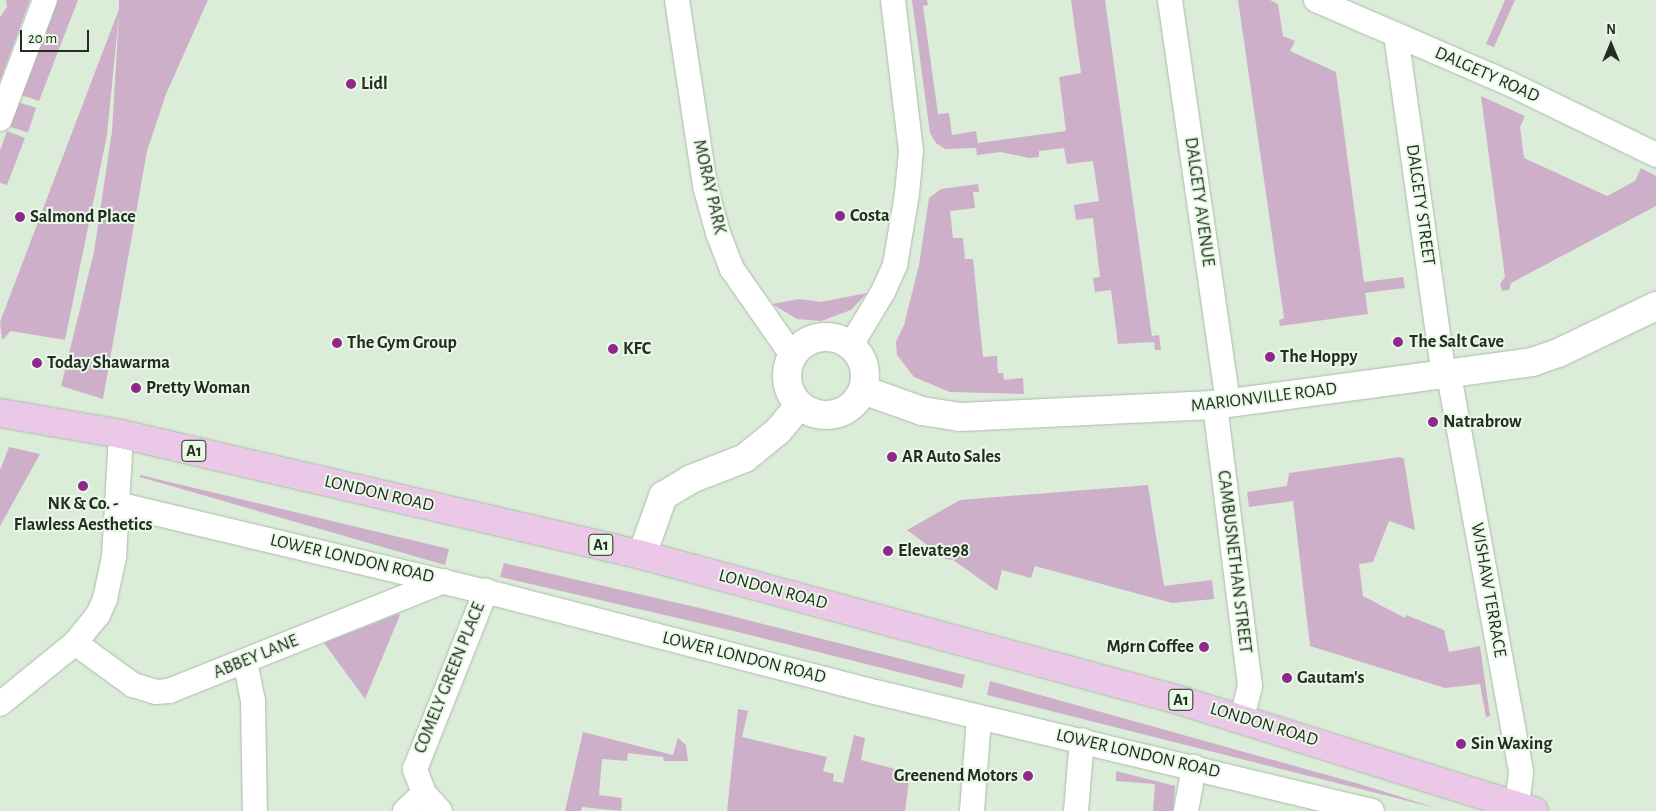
<!DOCTYPE html>
<html>
<head>
<meta charset="utf-8">
<style>
	body { margin:0 }
	#map { position:relative; width:1656px; height:811px; overflow:hidden; background:#dbecd9; font-family:"Alegreya Sans",sans-serif }
	div>[style] { position:absolute }
	.green>* { inset:0; background:#ceafca; transform-origin:0 0 }
	.roads { filter:drop-shadow(0 0 1px #aabca9) drop-shadow(0 0 1px #aabca9) }
	.street>* { height:24px; margin:-12px; padding:0 12px; transform-origin:12px; border-radius:12px; background:#fff }
	.secondary>* { height:28px; margin:-14px; padding:0 14px; transform-origin:14px; border-radius:14px; background:#fff }
	.secondary>.ring { margin:-14px; padding:0; box-sizing:content-box; background:none; border:28px solid #fff; border-radius:50% }
	.primary>* { height:28px; margin:-14px; padding:0 14px; transform-origin:14px; border-radius:14px; background:#ebc7e8 }
	.dots>* { width:14px; height:14px; translate:-50% -50%; box-sizing:border-box; border:2px solid #e8fae6; border-radius:50% }
	span { translate:-50% -50%; white-space:nowrap; text-align:center; line-height:1.15; -webkit-text-stroke:4px #e8fae6; paint-order:stroke }
	.shield-label span { padding:1px 4px; background:#e8fae6; border:1px solid; border-radius:4px; -webkit-text-stroke-width:0 }
	.shield-label { font-size:16px; color:#252c24; font-weight:700 }
	.street-label { font-size:18px; color:#252c24 }
	.poi-label { font-size:18px; color:#252c24; font-weight:700 }
	.left { translate:0 -50%; text-align:left }
	.right { translate:-100% -50%; text-align:right }
	.north { position:absolute; left:1586px; top:20px; width:50px; height:50px; -webkit-text-stroke:4px #e8fae6; paint-order:stroke; rotate:0deg; font-size:14px; font-weight:700; line-height:20px; text-align:center; color:#252c24 }
	.north::after { content:''; display:block; margin:auto; width:18px; height:22px; background:#252c24; clip-path:polygon(50% 0,100% 100%,50% 72%,0 100%) }
	.scale { position:absolute; left:20px; top:30px; width:69px; height:22px; box-sizing:border-box; border:2px solid #252c24; border-top:0; padding-left:6px; font-size:15px; line-height:18px; white-space:nowrap; color:#252c24; -webkit-text-stroke:4px #e8fae6; paint-order:stroke }
</style>
</head>
<body>
<div id="map">
	<div class="green">
		<i style="clip-path:polygon(6px 0,30px 0,0 81px,0 17px,7px 7px)"></i>
		<i style="clip-path:polygon(56px 0,78px 0,39px 101px,21px 95px)"></i>
		<i style="clip-path:polygon(119px 0,208px 0,166px 94px,147px 151px,103px 399px,61px 386px,94px 252px,112px 131px,119px 13px,107px 135px,65px 340px,11px 331px,2px 340px,0 322px,119px 9px)"></i>
		<i style="clip-path:polygon(912px 0,927px 0,928px 5px,923px 6px,938px 114px,949px 113px,952px 135px,976px 131px,978px 143px,1066px 131px,1059px 77px,1081px 73px,1071px 0,1105px 0,1151px 330px,1152px 336px,1159px 335px,1161px 350px,1155px 350px,1154px 342px,1118px 344px,1111px 290px,1095px 292px,1093px 278px,1100px 277px,1093px 218px,1076px 220px,1074px 205px,1099px 201px,1093px 161px,1067px 164px,1064px 148px,1039px 151px,1039px 157px,1029px 158px,1001px 152px,977px 155px,976px 148px,945px 149px,936px 143px,930px 133px)"></i>
		<i style="clip-path:polygon(1238px 0,1270px 0,1278px 4px,1283px 36px,1295px 41px,1290px 51px,1336px 72px,1364px 282px,1403px 277px,1405px 288px,1365px 293px,1368px 314px,1280px 326px,1279px 320px,1284px 318px)"></i>
		<i style="clip-path:polygon(1505px 0,1515px 0,1494px 47px,1486px 44px)"></i>
		<i style="clip-path:polygon(1481px 96px,1525px 116px,1520px 127px,1524px 158px,1607px 196px,1635px 181px,1641px 168px,1656px 176px,1656px 206px,1511px 283px,1509px 290px,1502px 291px,1500px 284px,1505px 277px)"></i>
		<i style="left:18px;top:102px;width:19px;height:26px;rotate:18deg"></i>
		<i style="clip-path:polygon(7px 131px,25px 138px,7px 185px,0 183px,0 151px)"></i>
		<i style="clip-path:polygon(978px 184px,979px 192px,973px 192px,975px 208px,950px 211px,953px 238px,963px 238px,965px 259px,973px 259px,983px 357px,997px 356px,998px 373px,1003px 373px,1004px 380px,1023px 378px,1024px 394px,950px 392px,914px 377px,897px 355px,896px 342px,904px 325px,919px 265px,929px 198px,941px 189px)"></i>
		<i style="clip-path:polygon(867px 293px,851px 310px,821px 321px,797px 319px,772px 304px,799px 299px,821px 302px)"></i>
		<i style="clip-path:polygon(9px 447px,40px 454px,0 526px,0 470px)"></i>
		<i style="clip-path:polygon(1400px 457px,1404px 459px,1415px 530px,1389px 521px,1373px 562px,1359px 564px,1363px 596px,1405px 618px,1406px 615px,1444px 630px,1449px 652px,1480px 646px,1490px 716px,1486px 717px,1480px 684px,1445px 688px,1310px 646px,1293px 501px,1249px 507px,1247px 492px,1287px 486px,1289px 473px)"></i>
		<i style="clip-path:polygon(140px 475px,449px 549px,445px 565px,140px 477px)"></i>
		<i style="clip-path:polygon(1148px 485px,1164px 586px,1212px 580px,1214px 599px,1172px 603px,1035px 566px,1031px 578px,1002px 570px,997px 591px,953px 560px,946px 559px,907px 530px,960px 500px)"></i>
		<i style="clip-path:polygon(504px 563px,704px 609px,965px 675px,962px 688px,738px 632px,500px 577px)"></i>
		<i style="clip-path:polygon(398px 614px,400px 615px,365px 699px,324px 643px)"></i>
		<i style="clip-path:polygon(990px 681px,1363px 785px,1436px 808px,987px 695px)"></i>
		<i style="clip-path:polygon(738px 709px,748px 711px,742px 737px,827px 757px,823px 771px,834px 774px,833px 781px,843px 783px,854px 735px,865px 738px,861px 760px,910px 773px,905px 811px,727px 811px)"></i>
		<i style="clip-path:polygon(583px 732px,673px 755px,678px 738px,686px 745px,688px 761px,664px 761px,663px 757px,628px 753px,627px 761px,602px 759px,599px 795px,622px 798px,621px 811px,582px 807px,581px 811px,565px 811px)"></i>
		<i style="clip-path:polygon(1116px 771px,1175px 786px,1173px 811px,1153px 811px,1155px 784px,1116px 781px)"></i>
	</div>
	<div class="roads">
		<div class="street">
			<i style="left:677px;top:0;width:188px;rotate:81.4deg"></i>
			<i style="left:705px;top:186px;width:49px;rotate:74.5deg"></i>
			<i style="left:718px;top:233px;width:39px;rotate:69deg"></i>
			<i style="left:732px;top:269px;width:105px;rotate:55.1deg"></i>
			<i style="left:1170px;top:0;width:407px;rotate:81.8deg"></i>
			<i style="left:1316px;top:0;width:209px;rotate:23.4deg"></i>
			<i style="left:1508px;top:83px;width:165px;rotate:25.9deg"></i>
			<i style="left:1396px;top:35px;width:343px;rotate:82deg"></i>
			<i style="left:0;top:119px;width:127px;rotate:-69.3deg"></i>
			<i style="left:851px;top:345px;width:62px;rotate:-58.9deg"></i>
			<i style="left:883px;top:292px;width:30px;rotate:-66deg"></i>
			<i style="left:895px;top:265px;width:72px;rotate:-80.4deg"></i>
			<i style="left:907px;top:194px;width:43px;rotate:-84.7deg"></i>
			<i style="left:911px;top:151px;width:152px;rotate:-96.8deg"></i>
			<i style="left:1449px;top:375px;width:404px;rotate:79.7deg"></i>
			<i style="left:1521px;top:773px;width:32px;rotate:97deg"></i>
			<i style="left:1215px;top:405px;width:283px;rotate:82.9deg"></i>
			<i style="left:1250px;top:686px;width:33px;rotate:104deg"></i>
			<i style="left:117px;top:504px;width:385px;rotate:13.4deg"></i>
			<i style="left:492px;top:593px;width:396px;rotate:14.5deg"></i>
			<i style="left:875px;top:692px;width:511px;rotate:13.47deg"></i>
			<i style="left:75px;top:643px;width:72px;rotate:35.9deg"></i>
			<i style="left:133px;top:685px;width:24px;rotate:17deg"></i>
			<i style="left:156px;top:692px;width:13px;rotate:-4deg"></i>
			<i style="left:169px;top:691px;width:296px;rotate:-21.8deg"></i>
			<i style="left:245px;top:661px;width:41px;rotate:78.7deg"></i>
			<i style="left:253px;top:701px;width:110px;rotate:89deg"></i>
			<i style="left:0;top:704px;width:97px;rotate:-39.1deg"></i>
			<i style="left:75px;top:643px;width:36px;rotate:-51deg"></i>
			<i style="left:98px;top:615px;width:17px;rotate:-66deg"></i>
			<i style="left:105px;top:599px;width:43px;rotate:-77.9deg"></i>
			<i style="left:114px;top:557px;width:123px;rotate:-86.7deg"></i>
			<i style="left:405px;top:811px;width:26px;rotate:-43deg"></i>
			<i style="left:440px;top:811px;width:24px;rotate:-132deg"></i>
			<i style="left:424px;top:793px;width:26px;rotate:-111deg"></i>
			<i style="left:415px;top:769px;width:192px;rotate:-68.3deg"></i>
			<i style="left:972px;top:811px;width:94px;rotate:-85.7deg"></i>
			<i style="left:1076px;top:811px;width:71px;rotate:-85.2deg"></i>
			<i style="left:1186px;top:811px;width:45px;rotate:-79.7deg"></i>
		</div>
		<div class="secondary">
			<i class="ring" style="left:787px;top:337px;width:50px;height:50px"></i>
			<i style="left:863px;top:390px;width:63px;rotate:19.6deg"></i>
			<i style="left:922px;top:411px;width:37px;rotate:9deg"></i>
			<i style="left:959px;top:417px;width:256px;rotate:-2.7deg"></i>
			<i style="left:1215px;top:405px;width:320px;rotate:-7.7deg"></i>
			<i style="left:1532px;top:362px;width:28px;rotate:-19deg"></i>
			<i style="left:1558px;top:353px;width:109px;rotate:-25.6deg"></i>
			<i style="left:642px;top:555px;width:63px;rotate:-70.4deg"></i>
			<i style="left:663px;top:496px;width:33px;rotate:-31deg"></i>
			<i style="left:691px;top:479px;width:58px;rotate:-21.3deg"></i>
			<i style="left:745px;top:458px;width:43px;rotate:-39.3deg"></i>
			<i style="left:778px;top:431px;width:33px;rotate:-50deg"></i>
		</div>
		<div class="primary">
			<i style="left:0;top:413px;width:123px;rotate:9.8deg"></i>
			<i style="left:121px;top:434px;width:535px;rotate:13.07deg"></i>
			<i style="left:642px;top:555px;width:556px;rotate:15.11deg"></i>
			<i style="left:1179px;top:700px;width:372px;rotate:17.4deg"></i>
		</div>
	</div>
	<div class="dots">
		<i style="left:351px;top:84px;background:#90278b"></i>
		<i style="left:840px;top:216px;background:#90278b"></i>
		<i style="left:20px;top:217px;background:#90278b"></i>
		<i style="left:1398px;top:342px;background:#90278b"></i>
		<i style="left:337px;top:343px;background:#90278b"></i>
		<i style="left:613px;top:349px;background:#90278b"></i>
		<i style="left:1270px;top:357px;background:#90278b"></i>
		<i style="left:37px;top:363px;background:#90278b"></i>
		<i style="left:136px;top:388px;background:#90278b"></i>
		<i style="left:1433px;top:422px;background:#90278b"></i>
		<i style="left:892px;top:457px;background:#90278b"></i>
		<i style="left:83px;top:486px;background:#90278b"></i>
		<i style="left:888px;top:551px;background:#90278b"></i>
		<i style="left:1204px;top:647px;background:#90278b"></i>
		<i style="left:1287px;top:678px;background:#90278b"></i>
		<i style="left:1461px;top:744px;background:#90278b"></i>
		<i style="left:1028px;top:776px;background:#90278b"></i>
	</div>
	<div class="shield-label">
		<span style="left:194px;top:451px">A1</span>
		<span style="left:601px;top:545px">A1</span>
		<span style="left:1181px;top:700px">A1</span>
	</div>
	<div class="street-label">
		<span style="left:1487px;top:75px;rotate:24deg">DALGETY ROAD</span>
		<span style="left:709px;top:187px;rotate:77deg">MORAY PARK</span>
		<span style="left:1199px;top:202px;rotate:82deg">DALGETY AVENUE</span>
		<span style="left:1420px;top:205px;rotate:82deg">DALGETY STREET</span>
		<span style="left:1264px;top:398px;rotate:-7deg">MARIONVILLE ROAD</span>
		<span style="left:379px;top:494px;rotate:13deg">LONDON ROAD</span>
		<span style="left:352px;top:559px;rotate:13deg">LOWER LONDON ROAD</span>
		<span style="left:1234px;top:562px;rotate:83deg">CAMBUSNETHAN STREET</span>
		<span style="left:773px;top:590px;rotate:15deg">LONDON ROAD</span>
		<span style="left:1488px;top:590px;rotate:80deg">WISHAW TERRACE</span>
		<span style="left:256px;top:657px;rotate:-22deg">ABBEY LANE</span>
		<span style="left:744px;top:658px;rotate:14deg">LOWER LONDON ROAD</span>
		<span style="left:450px;top:678px;rotate:-68deg">COMELY GREEN PLACE</span>
		<span style="left:1264px;top:725px;rotate:17deg">LONDON ROAD</span>
		<span style="left:1138px;top:754px;rotate:13deg">LOWER LONDON ROAD</span>
	</div>
	<div class="poi-label">
		<span class="left" style="left:361px;top:84px">Lidl</span>
		<span class="left" style="left:850px;top:216px">Costa</span>
		<span class="left" style="left:30px;top:217px">Salmond Place</span>
		<span class="left" style="left:1409px;top:342px">The Salt Cave</span>
		<span class="left" style="left:347px;top:343px">The Gym Group</span>
		<span class="left" style="left:623px;top:349px">KFC</span>
		<span class="left" style="left:1280px;top:357px">The Hoppy</span>
		<span class="left" style="left:47px;top:363px">Today Shawarma</span>
		<span class="left" style="left:146px;top:388px">Pretty Woman</span>
		<span class="left" style="left:1443px;top:422px">Natrabrow</span>
		<span class="left" style="left:902px;top:457px">AR Auto Sales</span>
		<span style="left:83px;top:515px">NK &amp; Co. -<br>Flawless Aesthetics</span>
		<span class="left" style="left:898px;top:551px">Elevate98</span>
		<span class="right" style="left:1194px;top:647px">Mørn Coffee</span>
		<span class="left" style="left:1297px;top:678px">Gautam's</span>
		<span class="left" style="left:1471px;top:744px">Sin Waxing</span>
		<span class="right" style="left:1018px;top:776px">Greenend Motors</span>
	</div>
	<div class="north">N</div>
	<div class="scale">20 m</div>
</div>
</body>
</html>
